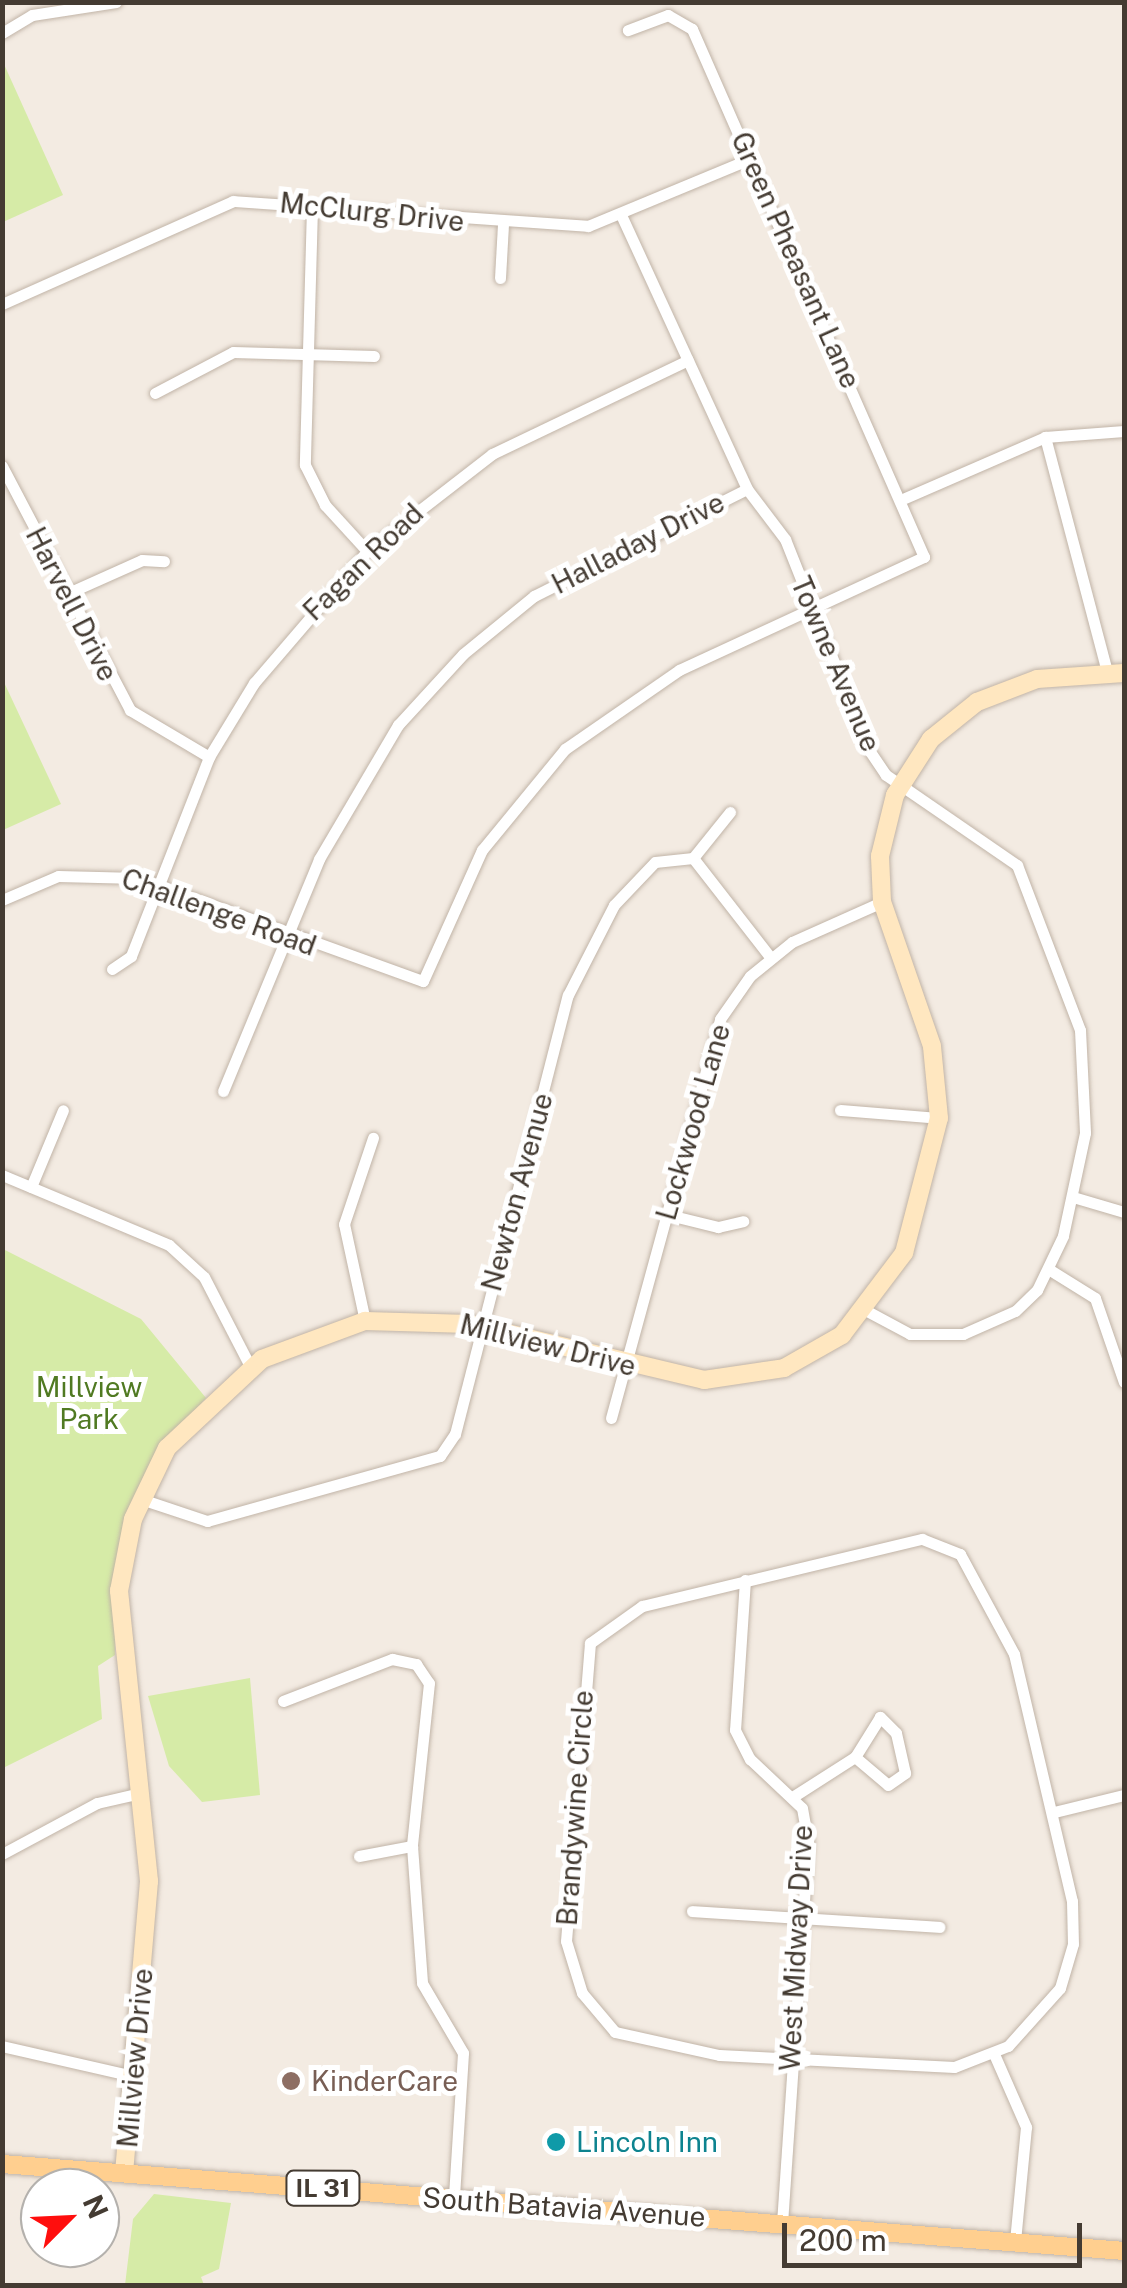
<!DOCTYPE html>
<html>
<head>
<meta charset="utf-8">
<style>
	body { margin:0 }
	#map { position:relative; width:1127px; height:2288px; overflow:hidden; background:#f3ebe2; font-family:"Public Sans",sans-serif }
	div>[style] { position:absolute }
	.green>* { inset:0; background:#d6eba7 }
	.roads { filter:drop-shadow(0 0 2px #c1b4a7) drop-shadow(0 0 2px #c1b4a7) }
	.street>* { height:11px; margin:-5.5px; padding:0 5.5px; transform-origin:5.5px; border-radius:5.5px; background:#fff }
	.secondary>* { height:18px; margin:-9px; padding:0 9px; transform-origin:9px; border-radius:9px; background:#ffe7c0 }
	.primary>* { height:18px; margin:-9px; padding:0 9px; transform-origin:9px; border-radius:9px; background:#ffcf8f }
	.dots>* { width:28px; height:28px; translate:-50% -50%; box-sizing:border-box; border:5px solid #fff; border-radius:50% }
	span { translate:-50% -50%; white-space:nowrap; text-align:center; line-height:1.15; -webkit-text-stroke:10px #fff; paint-order:stroke }
	.shield-label span { padding:2px 8px; background:#fff; border:2px solid; border-radius:8px; -webkit-text-stroke-width:0 }
	.shield-label { font-size:25px; color:#443b32; font-weight:700 }
	.street-label { font-size:28px; color:#443b32 }
	.park-label { font-size:28px; color:#507a22 }
	.education-label { font-size:28px; color:#785e54 }
	.left { translate:0 -50%; text-align:left }
	.culture-label { font-size:28px; color:#0d838f }
	.frame { position:absolute; inset:0; border:5px solid #443b32; pointer-events:none }
	.north { position:absolute; left:20px; top:2168px; width:100px; height:100px; box-sizing:border-box; background:#fff; border:2px solid #b4b1ad; border-radius:50%; rotate:66deg; font-size:28px; font-weight:700; line-height:40px; text-align:center; color:#443b32 }
	.north::after { content:''; display:block; margin:auto; width:35px; height:45px; background:#ff0e0d; clip-path:polygon(50% 0,100% 100%,50% 72%,0 100%) }
	.scale { position:absolute; left:782px; top:2223px; width:300px; height:45px; box-sizing:border-box; border:5px solid #443b32; border-top:0; padding-left:12px; font-size:30px; line-height:35px; white-space:nowrap; color:#443b32; -webkit-text-stroke:8px #fff; paint-order:stroke }
</style>
</head>
<body>
<div id="map">
	<div class="green">
		<i style="clip-path:polygon(3px 62px,63px 195px,3px 222px,2px 222px)"></i>
		<i style="clip-path:polygon(2px 678px,61px 804px,3px 830px,2px 830px)"></i>
		<i style="clip-path:polygon(3px 1249px,141px 1319px,206px 1398px,164px 1446px,115px 1593px,115px 1655px,98px 1666px,102px 1719px,3px 1768px)"></i>
		<i style="clip-path:polygon(250px 1678px,260px 1795px,202px 1802px,169px 1766px,148px 1696px)"></i>
		<i style="clip-path:polygon(154px 2194px,231px 2203px,219px 2269px,201px 2277px,204px 2285px,125px 2285px,133px 2219px)"></i>
	</div>
	<div class="roads">
		<div class="street">
			<i style="left:2px;top:33px;width:35px;rotate:-31deg"></i>
			<i style="left:32px;top:15px;width:85px;rotate:-8.8deg"></i>
			<i style="left:312px;top:207px;width:258px;rotate:91.6deg"></i>
			<i style="left:305px;top:465px;width:45px;rotate:63.4deg"></i>
			<i style="left:325px;top:505px;width:62px;rotate:47.6deg"></i>
			<i style="left:622px;top:217px;width:299px;rotate:65.3deg"></i>
			<i style="left:747px;top:489px;width:63px;rotate:52.8deg"></i>
			<i style="left:785px;top:539px;width:227px;rotate:68.3deg"></i>
			<i style="left:869px;top:750px;width:30px;rotate:56deg"></i>
			<i style="left:886px;top:775px;width:159px;rotate:34.5deg"></i>
			<i style="left:1017px;top:865px;width:177px;rotate:69.1deg"></i>
			<i style="left:1080px;top:1030px;width:103px;rotate:87.2deg"></i>
			<i style="left:1085px;top:1133px;width:105px;rotate:102.1deg"></i>
			<i style="left:1063px;top:1236px;width:60px;rotate:115.7deg"></i>
			<i style="left:1037px;top:1290px;width:30px;rotate:136deg"></i>
			<i style="left:1015px;top:1311px;width:57px;rotate:156.1deg"></i>
			<i style="left:963px;top:1334px;width:53px;rotate:180deg"></i>
			<i style="left:910px;top:1334px;width:49px;rotate:-151.9deg"></i>
			<i style="left:500px;top:278px;width:54px;rotate:-86.8deg"></i>
			<i style="left:2px;top:304px;width:253px;rotate:-24deg"></i>
			<i style="left:233px;top:201px;width:356px;rotate:4deg"></i>
			<i style="left:588px;top:226px;width:175px;rotate:-22.5deg"></i>
			<i style="left:155px;top:393px;width:88px;rotate:-27.7deg"></i>
			<i style="left:233px;top:352px;width:141px;rotate:1.6deg"></i>
			<i style="left:1045px;top:437px;width:243px;rotate:75.2deg"></i>
			<i style="left:2px;top:466px;width:276px;rotate:62.3deg"></i>
			<i style="left:130px;top:710px;width:92px;rotate:30.7deg"></i>
			<i style="left:905px;top:498px;width:153px;rotate:-23.5deg"></i>
			<i style="left:1045px;top:437px;width:79px;rotate:-4.3deg"></i>
			<i style="left:66px;top:594px;width:83px;rotate:-24.1deg"></i>
			<i style="left:142px;top:560px;width:22px;rotate:3deg"></i>
			<i style="left:693px;top:858px;width:59px;rotate:-51.2deg"></i>
			<i style="left:2px;top:900px;width:61px;rotate:-23.2deg"></i>
			<i style="left:58px;top:876px;width:80px;rotate:1.4deg"></i>
			<i style="left:138px;top:878px;width:303px;rotate:19.9deg"></i>
			<i style="left:423px;top:981px;width:144px;rotate:-65.8deg"></i>
			<i style="left:482px;top:850px;width:131px;rotate:-50.6deg"></i>
			<i style="left:565px;top:749px;width:139px;rotate:-34.7deg"></i>
			<i style="left:679px;top:670px;width:270px;rotate:-24.8deg"></i>
			<i style="left:924px;top:557px;width:577px;rotate:-113.72deg"></i>
			<i style="left:692px;top:29px;width:28px;rotate:-150deg"></i>
			<i style="left:668px;top:15px;width:43px;rotate:159.4deg"></i>
			<i style="left:112px;top:969px;width:23px;rotate:-34deg"></i>
			<i style="left:131px;top:956px;width:214px;rotate:-68.6deg"></i>
			<i style="left:209px;top:757px;width:87px;rotate:-58.7deg"></i>
			<i style="left:254px;top:683px;width:174px;rotate:-49.4deg"></i>
			<i style="left:367px;top:551px;width:158px;rotate:-37.8deg"></i>
			<i style="left:492px;top:454px;width:217px;rotate:-25.6deg"></i>
			<i style="left:223px;top:1091px;width:251px;rotate:-67.5deg"></i>
			<i style="left:319px;top:859px;width:156px;rotate:-59.5deg"></i>
			<i style="left:398px;top:725px;width:96px;rotate:-47.5deg"></i>
			<i style="left:463px;top:654px;width:92px;rotate:-39.2deg"></i>
			<i style="left:534px;top:596px;width:238px;rotate:-26.7deg"></i>
			<i style="left:840px;top:1110px;width:99px;rotate:4.6deg"></i>
			<i style="left:2px;top:1175px;width:181px;rotate:22.7deg"></i>
			<i style="left:169px;top:1245px;width:47px;rotate:42.4deg"></i>
			<i style="left:204px;top:1277px;width:100px;rotate:62.7deg"></i>
			<i style="left:31px;top:1187px;width:83px;rotate:-67.4deg"></i>
			<i style="left:1073px;top:1197px;width:53px;rotate:16.4deg"></i>
			<i style="left:665px;top:1214px;width:55px;rotate:13.8deg"></i>
			<i style="left:718px;top:1227px;width:26px;rotate:-13deg"></i>
			<i style="left:1050px;top:1270px;width:53px;rotate:31.9deg"></i>
			<i style="left:1095px;top:1298px;width:89px;rotate:71deg"></i>
			<i style="left:365px;top:1321px;width:99px;rotate:-102.2deg"></i>
			<i style="left:344px;top:1224px;width:91px;rotate:-71.4deg"></i>
			<i style="left:611px;top:1418px;width:414px;rotate:-74.7deg"></i>
			<i style="left:720px;top:1019px;width:52px;rotate:-55.1deg"></i>
			<i style="left:750px;top:976px;width:54px;rotate:-39deg"></i>
			<i style="left:792px;top:942px;width:98px;rotate:-24deg"></i>
			<i style="left:141px;top:1499px;width:70px;rotate:18.4deg"></i>
			<i style="left:207px;top:1521px;width:242px;rotate:-15.6deg"></i>
			<i style="left:440px;top:1456px;width:27px;rotate:-56deg"></i>
			<i style="left:455px;top:1434px;width:453px;rotate:-75.6deg"></i>
			<i style="left:568px;top:995px;width:101px;rotate:-62.9deg"></i>
			<i style="left:614px;top:905px;width:59px;rotate:-46.4deg"></i>
			<i style="left:655px;top:862px;width:38px;rotate:-6deg"></i>
			<i style="left:693px;top:858px;width:125px;rotate:52.1deg"></i>
			<i style="left:922px;top:1539px;width:41px;rotate:21.5deg"></i>
			<i style="left:960px;top:1554px;width:114px;rotate:61.6deg"></i>
			<i style="left:1014px;top:1654px;width:254px;rotate:76.8deg"></i>
			<i style="left:1072px;top:1901px;width:43px;rotate:88.7deg"></i>
			<i style="left:1073px;top:1944px;width:46px;rotate:106.5deg"></i>
			<i style="left:1060px;top:1988px;width:78px;rotate:131.9deg"></i>
			<i style="left:1008px;top:2046px;width:58px;rotate:158.7deg"></i>
			<i style="left:954px;top:2067px;width:235px;rotate:-177.1deg"></i>
			<i style="left:719px;top:2055px;width:107px;rotate:-167.5deg"></i>
			<i style="left:615px;top:2032px;width:51px;rotate:-130.2deg"></i>
			<i style="left:582px;top:1993px;width:54px;rotate:-107.1deg"></i>
			<i style="left:566px;top:1941px;width:299px;rotate:-85.4deg"></i>
			<i style="left:590px;top:1643px;width:64px;rotate:-35.4deg"></i>
			<i style="left:642px;top:1606px;width:288px;rotate:-13.5deg"></i>
			<i style="left:745px;top:1580px;width:150px;rotate:93.8deg"></i>
			<i style="left:735px;top:1730px;width:33px;rotate:63deg"></i>
			<i style="left:750px;top:1759px;width:71px;rotate:43.3deg"></i>
			<i style="left:802px;top:1808px;width:35px;rotate:80deg"></i>
			<i style="left:808px;top:1842px;width:383px;rotate:93.9deg"></i>
			<i style="left:283px;top:1701px;width:117px;rotate:-21.1deg"></i>
			<i style="left:392px;top:1659px;width:25px;rotate:12deg"></i>
			<i style="left:416px;top:1664px;width:23px;rotate:56deg"></i>
			<i style="left:429px;top:1683px;width:164px;rotate:96deg"></i>
			<i style="left:412px;top:1846px;width:137px;rotate:85.8deg"></i>
			<i style="left:422px;top:1983px;width:81px;rotate:59.6deg"></i>
			<i style="left:463px;top:2053px;width:145px;rotate:93.6deg"></i>
			<i style="left:794px;top:1796px;width:72px;rotate:-32.6deg"></i>
			<i style="left:855px;top:1757px;width:43px;rotate:40.3deg"></i>
			<i style="left:888px;top:1785px;width:21px;rotate:-35deg"></i>
			<i style="left:905px;top:1773px;width:41px;rotate:-102.7deg"></i>
			<i style="left:896px;top:1733px;width:23px;rotate:-135deg"></i>
			<i style="left:880px;top:1717px;width:47px;rotate:122deg"></i>
			<i style="left:1054px;top:1812px;width:72px;rotate:-13.7deg"></i>
			<i style="left:2px;top:1854px;width:108px;rotate:-28.2deg"></i>
			<i style="left:97px;top:1803px;width:44px;rotate:-13.1deg"></i>
			<i style="left:359px;top:1856px;width:54px;rotate:-10.7deg"></i>
			<i style="left:692px;top:1911px;width:248px;rotate:3.7deg"></i>
			<i style="left:2px;top:2046px;width:134px;rotate:12.9deg"></i>
			<i style="left:994px;top:2054px;width:80px;rotate:66.3deg"></i>
			<i style="left:1026px;top:2127px;width:116px;rotate:95.5deg"></i>
		</div>
		<div class="secondary">
			<i style="left:124px;top:2173px;width:293px;rotate:-85.1deg"></i>
			<i style="left:149px;top:1881px;width:292px;rotate:-95.9deg"></i>
			<i style="left:119px;top:1591px;width:73px;rotate:-79deg"></i>
			<i style="left:133px;top:1519px;width:79px;rotate:-64.4deg"></i>
			<i style="left:167px;top:1448px;width:130px;rotate:-43.1deg"></i>
			<i style="left:262px;top:1359px;width:110px;rotate:-20.3deg"></i>
			<i style="left:365px;top:1321px;width:104px;rotate:1.7deg"></i>
			<i style="left:469px;top:1324px;width:242px;rotate:13.4deg"></i>
			<i style="left:704px;top:1380px;width:81px;rotate:-8.5deg"></i>
			<i style="left:784px;top:1368px;width:67px;rotate:-29.6deg"></i>
			<i style="left:842px;top:1335px;width:103px;rotate:-52.9deg"></i>
			<i style="left:904px;top:1253px;width:139px;rotate:-75.5deg"></i>
			<i style="left:939px;top:1118px;width:72px;rotate:-95.6deg"></i>
			<i style="left:932px;top:1046px;width:152px;rotate:-109.1deg"></i>
			<i style="left:882px;top:902px;width:46px;rotate:-92.5deg"></i>
			<i style="left:880px;top:856px;width:63px;rotate:-76.2deg"></i>
			<i style="left:895px;top:795px;width:67px;rotate:-57.3deg"></i>
			<i style="left:931px;top:739px;width:59px;rotate:-38.8deg"></i>
			<i style="left:977px;top:702px;width:64px;rotate:-21deg"></i>
			<i style="left:1037px;top:679px;width:87px;rotate:-3.9deg"></i>
		</div>
		<div class="primary">
			<i style="left:2px;top:2164px;width:1125px;rotate:4.43deg"></i>
		</div>
	</div>
	<div class="dots">
		<i style="left:291px;top:2081px;background:#8d6e63"></i>
		<i style="left:556px;top:2142px;background:#0f9aa8"></i>
	</div>
	<div class="shield-label">
		<span style="left:323px;top:2188px">IL 31</span>
	</div>
	<div class="street-label">
		<span style="left:372px;top:212px;rotate:6deg">McClurg Drive</span>
		<span style="left:796px;top:260px;rotate:66deg">Green Pheasant Lane</span>
		<span style="left:638px;top:543px;rotate:-27deg">Halladay Drive</span>
		<span style="left:363px;top:562px;rotate:-44deg">Fagan Road</span>
		<span style="left:72px;top:604px;rotate:63deg">Harvell Drive</span>
		<span style="left:836px;top:664px;rotate:67deg">Towne Avenue</span>
		<span style="left:219px;top:912px;rotate:20deg">Challenge Road</span>
		<span style="left:693px;top:1122px;rotate:-74deg">Lockwood Lane</span>
		<span style="left:517px;top:1192px;rotate:-75deg">Newton Avenue</span>
		<span style="left:548px;top:1345px;rotate:14deg">Millview Drive</span>
		<span style="left:575px;top:1808px;rotate:-86deg">Brandywine Circle</span>
		<span style="left:796px;top:1948px;rotate:-87deg">West Midway Drive</span>
		<span style="left:135px;top:2058px;rotate:-85deg">Millview Drive</span>
		<span style="left:564px;top:2207px;rotate:4deg">South Batavia Avenue</span>
	</div>
	<div class="park-label">
		<span style="left:89px;top:1403px">Millview<br>Park</span>
	</div>
	<div class="education-label">
		<span class="left" style="left:311px;top:2081px">KinderCare</span>
	</div>
	<div class="culture-label">
		<span class="left" style="left:576px;top:2142px">Lincoln Inn</span>
	</div>
	<div class="frame"></div>
	<div class="north">N</div>
	<div class="scale">200 m</div>
</div>
</body>
</html>
